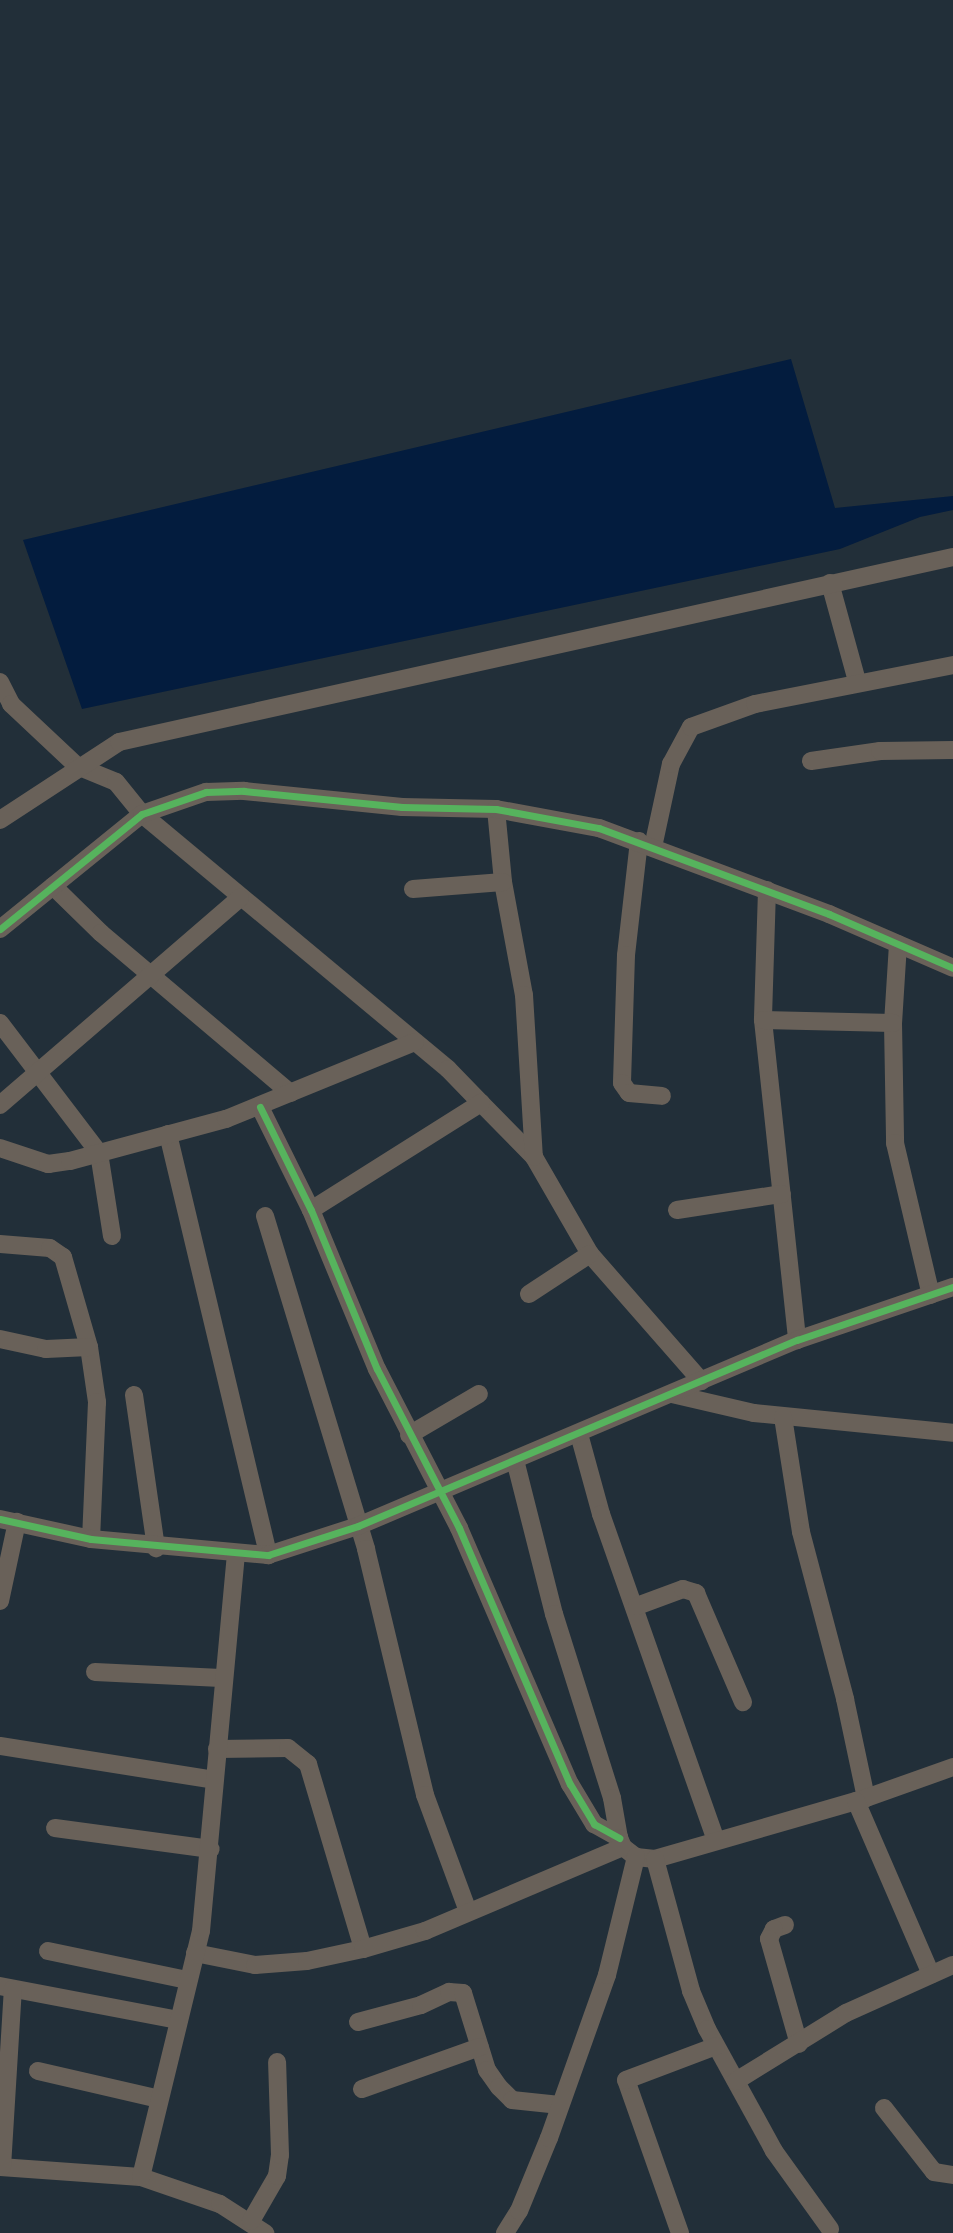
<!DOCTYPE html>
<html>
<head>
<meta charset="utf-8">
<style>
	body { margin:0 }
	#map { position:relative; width:953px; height:2233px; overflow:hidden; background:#222f39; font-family:"Work Sans",sans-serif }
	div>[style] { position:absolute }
	.water>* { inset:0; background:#031c3e }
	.minor>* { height:18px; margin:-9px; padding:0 9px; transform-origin:9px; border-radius:9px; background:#696159 }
	.cycleway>* { height:7px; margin:-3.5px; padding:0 3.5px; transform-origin:3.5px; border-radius:3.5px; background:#56b35d }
	span { translate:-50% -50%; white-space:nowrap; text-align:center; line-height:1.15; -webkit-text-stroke:5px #183043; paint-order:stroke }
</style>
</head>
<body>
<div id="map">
	<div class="water">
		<i style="clip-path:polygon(791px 359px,835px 508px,953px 496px,953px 510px,920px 517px,840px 549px,82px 709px,23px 540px)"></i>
	</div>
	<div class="minor">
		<i style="left:830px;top:583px;width:102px;rotate:74.6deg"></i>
		<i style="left:0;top:682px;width:25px;rotate:63deg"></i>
		<i style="left:11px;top:704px;width:91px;rotate:43.2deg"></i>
		<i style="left:77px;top:766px;width:42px;rotate:22.3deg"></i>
		<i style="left:116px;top:782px;width:41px;rotate:50.9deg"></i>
		<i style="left:142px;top:814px;width:398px;rotate:39.8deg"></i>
		<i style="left:448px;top:1069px;width:47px;rotate:45.9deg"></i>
		<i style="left:481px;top:1103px;width:76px;rotate:45.5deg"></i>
		<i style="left:534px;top:1157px;width:112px;rotate:60deg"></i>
		<i style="left:590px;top:1254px;width:169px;rotate:48.8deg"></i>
		<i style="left:811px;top:761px;width:70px;rotate:-8.2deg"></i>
		<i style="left:880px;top:751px;width:73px;rotate:-0.8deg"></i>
		<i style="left:496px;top:809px;width:73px;rotate:84.5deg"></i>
		<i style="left:503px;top:882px;width:115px;rotate:79.5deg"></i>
		<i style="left:524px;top:995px;width:162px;rotate:86.5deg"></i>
		<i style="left:0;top:820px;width:142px;rotate:-33.2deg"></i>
		<i style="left:119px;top:742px;width:854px;rotate:-12.51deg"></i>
		<i style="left:639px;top:841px;width:115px;rotate:96.5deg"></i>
		<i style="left:626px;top:955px;width:128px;rotate:91.8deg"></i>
		<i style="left:622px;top:1083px;width:12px;rotate:55deg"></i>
		<i style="left:629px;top:1093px;width:33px;rotate:5deg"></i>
		<i style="left:653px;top:847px;width:85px;rotate:-77.8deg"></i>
		<i style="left:671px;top:764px;width:42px;rotate:-61.6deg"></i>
		<i style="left:691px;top:727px;width:68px;rotate:-19.8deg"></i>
		<i style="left:755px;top:704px;width:202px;rotate:-11.1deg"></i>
		<i style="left:53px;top:886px;width:67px;rotate:44.4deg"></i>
		<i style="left:101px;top:933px;width:248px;rotate:40.2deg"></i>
		<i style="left:413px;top:889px;width:90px;rotate:-4.4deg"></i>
		<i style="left:767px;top:890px;width:130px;rotate:91.8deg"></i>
		<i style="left:763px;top:1020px;width:322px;rotate:83.9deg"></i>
		<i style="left:0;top:929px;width:183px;rotate:-39deg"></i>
		<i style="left:142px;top:814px;width:68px;rotate:-19deg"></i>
		<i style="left:206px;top:792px;width:38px;rotate:-2deg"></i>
		<i style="left:244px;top:791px;width:159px;rotate:5.8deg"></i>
		<i style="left:402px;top:807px;width:94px;rotate:1.2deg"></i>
		<i style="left:496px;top:809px;width:105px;rotate:10.5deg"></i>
		<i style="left:599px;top:828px;width:246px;rotate:20.5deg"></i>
		<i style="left:829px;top:914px;width:135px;rotate:23.5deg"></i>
		<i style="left:898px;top:944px;width:79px;rotate:93.6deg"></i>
		<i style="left:893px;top:1023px;width:120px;rotate:89deg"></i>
		<i style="left:895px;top:1143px;width:156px;rotate:76.7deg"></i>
		<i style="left:763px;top:1020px;width:130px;rotate:1.3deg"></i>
		<i style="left:0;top:1023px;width:163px;rotate:52.7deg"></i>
		<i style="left:99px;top:1153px;width:84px;rotate:81.1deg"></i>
		<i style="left:0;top:1105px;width:317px;rotate:-40.8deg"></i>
		<i style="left:260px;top:1107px;width:115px;rotate:63.7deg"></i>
		<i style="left:311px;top:1210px;width:172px;rotate:67.5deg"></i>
		<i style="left:377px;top:1369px;width:179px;rotate:62.7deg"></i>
		<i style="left:459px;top:1528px;width:279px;rotate:66.6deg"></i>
		<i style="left:570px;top:1784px;width:47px;rotate:59deg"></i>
		<i style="left:594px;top:1824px;width:29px;rotate:29deg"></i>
		<i style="left:168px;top:1134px;width:433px;rotate:76.6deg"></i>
		<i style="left:0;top:1148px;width:51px;rotate:18.4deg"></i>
		<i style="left:48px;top:1164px;width:22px;rotate:-8deg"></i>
		<i style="left:70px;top:1161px;width:162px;rotate:-15.1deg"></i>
		<i style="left:226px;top:1119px;width:204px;rotate:-22.2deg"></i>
		<i style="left:311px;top:1210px;width:201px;rotate:-32.2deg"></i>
		<i style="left:677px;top:1210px;width:106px;rotate:-8.7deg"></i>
		<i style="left:265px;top:1216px;width:348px;rotate:73.1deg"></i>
		<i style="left:366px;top:1549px;width:253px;rotate:76.5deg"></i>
		<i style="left:425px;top:1795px;width:124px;rotate:69.7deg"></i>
		<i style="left:0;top:1244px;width:50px;rotate:4.6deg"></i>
		<i style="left:50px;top:1248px;width:16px;rotate:35deg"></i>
		<i style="left:63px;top:1257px;width:94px;rotate:73.9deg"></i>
		<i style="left:89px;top:1347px;width:56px;rotate:81.7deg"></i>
		<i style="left:97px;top:1402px;width:137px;rotate:92.5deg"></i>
		<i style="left:529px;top:1294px;width:73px;rotate:-33.3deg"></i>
		<i style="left:0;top:1339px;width:47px;rotate:12.3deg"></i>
		<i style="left:46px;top:1349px;width:43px;rotate:-2.7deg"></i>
		<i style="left:672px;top:1394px;width:84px;rotate:13deg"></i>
		<i style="left:754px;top:1413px;width:200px;rotate:5.7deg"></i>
		<i style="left:134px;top:1395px;width:155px;rotate:81.8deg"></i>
		<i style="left:783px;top:1417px;width:116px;rotate:81.1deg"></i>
		<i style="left:801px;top:1532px;width:173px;rotate:75.2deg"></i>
		<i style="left:845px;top:1699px;width:101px;rotate:78deg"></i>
		<i style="left:579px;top:1434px;width:83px;rotate:74.6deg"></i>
		<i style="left:601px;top:1514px;width:346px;rotate:70.6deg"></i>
		<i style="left:409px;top:1435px;width:81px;rotate:-30.4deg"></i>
		<i style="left:515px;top:1460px;width:159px;rotate:75.8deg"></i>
		<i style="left:554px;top:1614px;width:193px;rotate:72.5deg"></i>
		<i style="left:612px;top:1798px;width:41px;rotate:80.1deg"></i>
		<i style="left:619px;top:1838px;width:10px;rotate:66deg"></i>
		<i style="left:623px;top:1847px;width:16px;rotate:38deg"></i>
		<i style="left:636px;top:1857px;width:19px;rotate:6deg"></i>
		<i style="left:655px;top:1859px;width:220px;rotate:-16.1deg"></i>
		<i style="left:866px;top:1798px;width:92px;rotate:-19.6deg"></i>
		<i style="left:0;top:1519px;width:93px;rotate:12.4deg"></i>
		<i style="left:91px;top:1539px;width:178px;rotate:5.2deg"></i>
		<i style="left:268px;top:1555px;width:95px;rotate:-17.9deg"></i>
		<i style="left:358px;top:1526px;width:477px;rotate:-23deg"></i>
		<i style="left:797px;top:1340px;width:165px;rotate:-18.8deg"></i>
		<i style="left:0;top:1601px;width:81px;rotate:-77.9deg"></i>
		<i style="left:637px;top:1606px;width:49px;rotate:-20.3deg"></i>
		<i style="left:683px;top:1589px;width:14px;rotate:17deg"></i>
		<i style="left:696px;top:1593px;width:119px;rotate:66.7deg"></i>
		<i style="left:95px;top:1672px;width:126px;rotate:2.7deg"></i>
		<i style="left:0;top:1746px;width:217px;rotate:9deg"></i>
		<i style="left:217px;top:1749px;width:71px;rotate:-0.8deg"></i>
		<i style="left:288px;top:1748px;width:26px;rotate:39deg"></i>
		<i style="left:308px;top:1764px;width:193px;rotate:73.4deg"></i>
		<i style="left:856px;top:1801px;width:189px;rotate:66.6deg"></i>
		<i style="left:55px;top:1828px;width:157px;rotate:7.7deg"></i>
		<i style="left:655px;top:1859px;width:137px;rotate:74.7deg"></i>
		<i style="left:691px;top:1991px;width:41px;rotate:67.2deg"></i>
		<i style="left:707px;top:2029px;width:139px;rotate:61.2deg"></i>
		<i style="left:774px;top:2151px;width:96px;rotate:54.3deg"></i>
		<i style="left:785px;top:1925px;width:12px;rotate:160deg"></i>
		<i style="left:774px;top:1929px;width:11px;rotate:117deg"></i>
		<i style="left:769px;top:1939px;width:109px;rotate:74.1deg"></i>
		<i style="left:48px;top:1951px;width:142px;rotate:11.8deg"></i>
		<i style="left:195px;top:1953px;width:61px;rotate:11.3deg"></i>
		<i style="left:255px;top:1965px;width:52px;rotate:-4.4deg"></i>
		<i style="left:307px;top:1961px;width:57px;rotate:-12.1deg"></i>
		<i style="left:363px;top:1949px;width:65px;rotate:-16.2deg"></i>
		<i style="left:425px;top:1931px;width:215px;rotate:-23deg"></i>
		<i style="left:0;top:1986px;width:182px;rotate:10.8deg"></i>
		<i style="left:358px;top:2022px;width:65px;rotate:-15.1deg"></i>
		<i style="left:421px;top:2005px;width:31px;rotate:-25deg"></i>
		<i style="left:449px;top:1992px;width:14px;rotate:4deg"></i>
		<i style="left:463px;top:1993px;width:81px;rotate:72.7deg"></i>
		<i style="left:487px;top:2070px;width:21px;rotate:55deg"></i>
		<i style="left:499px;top:2087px;width:18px;rotate:45deg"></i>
		<i style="left:512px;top:2100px;width:48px;rotate:5.9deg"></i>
		<i style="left:38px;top:2071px;width:124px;rotate:13deg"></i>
		<i style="left:736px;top:2081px;width:129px;rotate:-31.7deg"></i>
		<i style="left:846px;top:2013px;width:117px;rotate:-24.2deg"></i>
		<i style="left:362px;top:2089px;width:125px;rotate:-19.6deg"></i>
		<i style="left:884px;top:2108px;width:81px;rotate:52deg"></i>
		<i style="left:934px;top:2172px;width:19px;rotate:9deg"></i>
		<i style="left:0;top:2167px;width:141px;rotate:4.1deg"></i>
		<i style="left:141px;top:2177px;width:83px;rotate:18.9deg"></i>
		<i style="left:220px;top:2204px;width:54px;rotate:32.8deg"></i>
		<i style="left:2px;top:2167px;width:178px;rotate:-86.5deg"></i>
		<i style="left:141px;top:2177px;width:253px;rotate:-76.3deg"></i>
		<i style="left:201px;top:1931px;width:378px;rotate:-84.7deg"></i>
		<i style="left:251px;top:2221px;width:52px;rotate:-60deg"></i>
		<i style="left:277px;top:2176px;width:21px;rotate:-82deg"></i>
		<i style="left:280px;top:2155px;width:93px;rotate:-91.8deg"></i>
		<i style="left:505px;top:2233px;width:26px;rotate:-58deg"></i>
		<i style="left:519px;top:2211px;width:79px;rotate:-67.7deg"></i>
		<i style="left:549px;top:2138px;width:173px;rotate:-70.4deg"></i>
		<i style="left:607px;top:1975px;width:122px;rotate:-76.2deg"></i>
		<i style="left:680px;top:2233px;width:162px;rotate:-109.4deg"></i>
		<i style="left:626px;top:2080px;width:96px;rotate:-20.7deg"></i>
	</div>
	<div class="cycleway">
		<i style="left:0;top:929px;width:183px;rotate:-39deg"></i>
		<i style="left:142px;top:814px;width:68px;rotate:-19deg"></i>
		<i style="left:206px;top:792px;width:38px;rotate:-2deg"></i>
		<i style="left:244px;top:791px;width:159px;rotate:5.8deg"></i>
		<i style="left:402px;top:807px;width:94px;rotate:1.2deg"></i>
		<i style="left:496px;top:809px;width:105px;rotate:10.5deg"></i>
		<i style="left:599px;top:828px;width:246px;rotate:20.5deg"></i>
		<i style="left:829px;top:914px;width:135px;rotate:23.5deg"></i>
		<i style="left:260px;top:1107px;width:115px;rotate:63.7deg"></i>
		<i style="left:311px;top:1210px;width:172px;rotate:67.5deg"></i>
		<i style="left:377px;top:1369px;width:179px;rotate:62.7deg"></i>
		<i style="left:459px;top:1528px;width:279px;rotate:66.6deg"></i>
		<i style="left:570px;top:1784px;width:47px;rotate:59deg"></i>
		<i style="left:594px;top:1824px;width:29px;rotate:29deg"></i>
		<i style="left:0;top:1519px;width:93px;rotate:12.4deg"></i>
		<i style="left:91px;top:1539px;width:178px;rotate:5.2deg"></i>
		<i style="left:268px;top:1555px;width:95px;rotate:-17.9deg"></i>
		<i style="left:358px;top:1526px;width:477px;rotate:-23deg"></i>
		<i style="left:797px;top:1340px;width:165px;rotate:-18.8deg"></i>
	</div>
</div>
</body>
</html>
